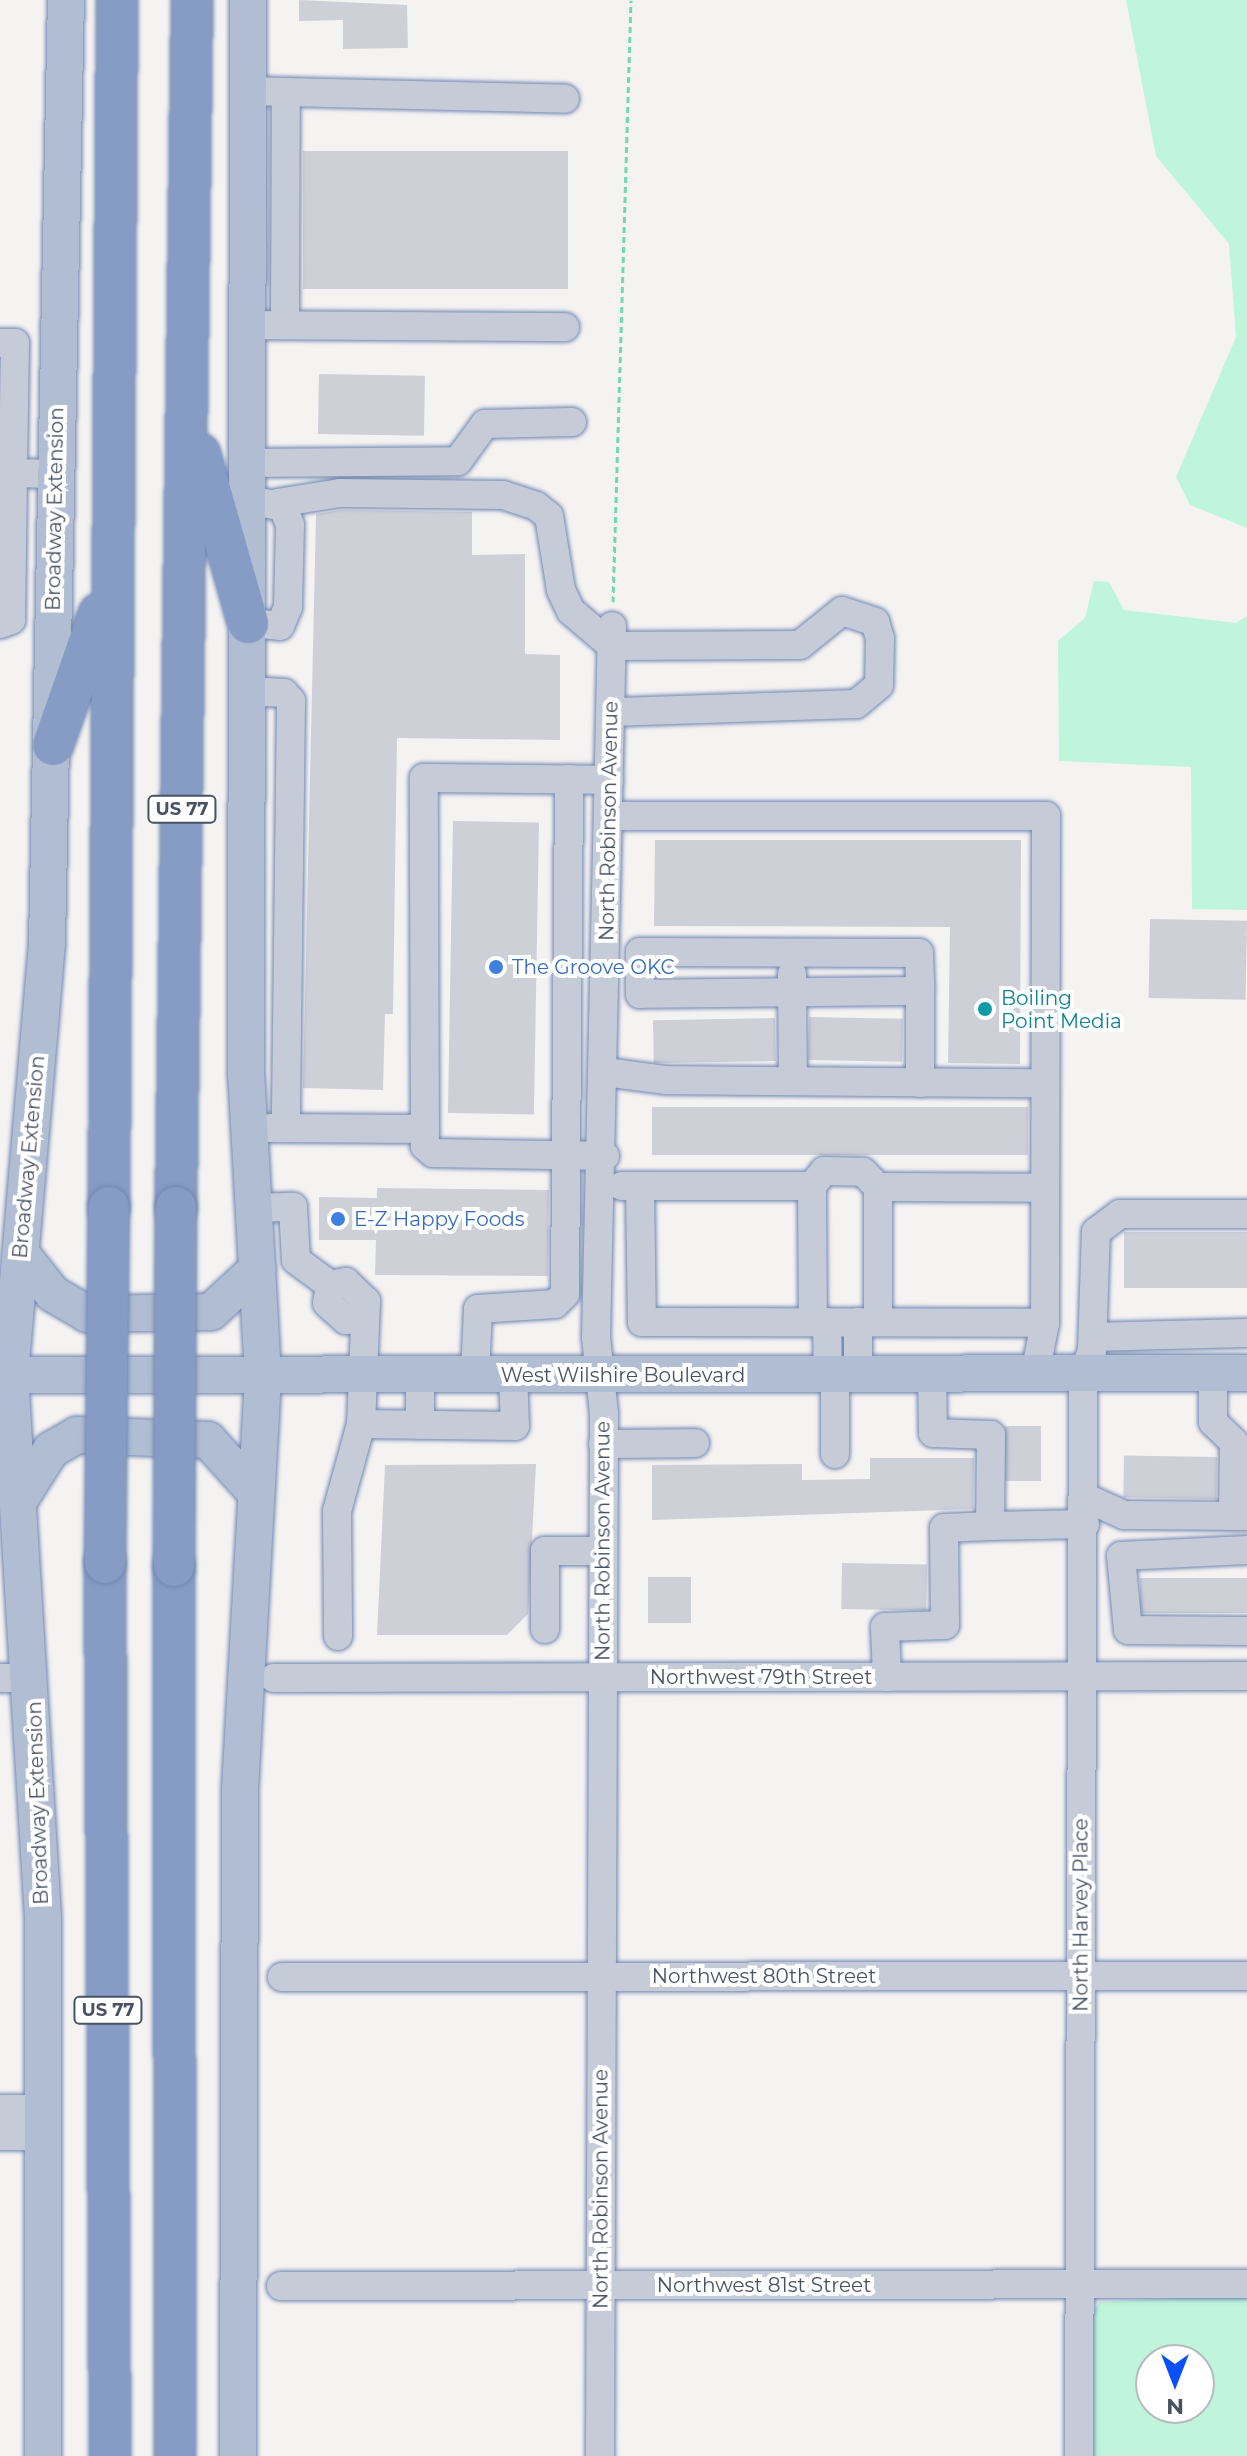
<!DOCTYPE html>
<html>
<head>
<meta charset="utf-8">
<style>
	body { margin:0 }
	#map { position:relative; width:1247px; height:2456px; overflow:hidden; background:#f5f3f2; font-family:Montserrat,sans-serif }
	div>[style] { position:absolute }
	.green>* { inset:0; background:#bef5db }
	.building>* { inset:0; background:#ced0d8; transform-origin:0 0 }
	.path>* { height:3px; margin-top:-1.5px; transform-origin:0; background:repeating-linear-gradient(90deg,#72d7b3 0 6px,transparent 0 10px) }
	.roads { filter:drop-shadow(0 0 2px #7187b1) drop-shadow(0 0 2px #7187b1) }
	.minor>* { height:28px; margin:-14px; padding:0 14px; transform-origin:14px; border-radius:14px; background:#c5ccd8 }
	.major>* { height:36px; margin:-18px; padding:0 18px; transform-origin:18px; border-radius:18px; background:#b0bdd3 }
	.highway>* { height:40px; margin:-20px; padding:0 20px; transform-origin:20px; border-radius:20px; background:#869cc5 }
	.bridges { filter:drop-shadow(0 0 2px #7187b1) drop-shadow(0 0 2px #7187b1) }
	.highway-bridge>* { height:40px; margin:-20px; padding:0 20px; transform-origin:20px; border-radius:20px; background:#869cc5 }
	.dots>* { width:22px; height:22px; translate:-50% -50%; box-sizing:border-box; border:4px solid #fff; border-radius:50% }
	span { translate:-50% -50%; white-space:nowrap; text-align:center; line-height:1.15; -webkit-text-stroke:8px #fff; paint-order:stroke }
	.shield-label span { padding:2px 6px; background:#fff; border:2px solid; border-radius:6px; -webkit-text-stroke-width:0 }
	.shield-label { font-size:18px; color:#485262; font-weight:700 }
	.street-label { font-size:20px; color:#485262 }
	.shop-label { font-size:20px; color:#366cbe }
	.left { translate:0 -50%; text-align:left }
	.culture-label { font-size:20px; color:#0d838f }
	.north { position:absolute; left:1135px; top:2344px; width:80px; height:80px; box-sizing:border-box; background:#fff; border:2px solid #b6bac0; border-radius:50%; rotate:180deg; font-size:22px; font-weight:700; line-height:32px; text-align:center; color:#485262 }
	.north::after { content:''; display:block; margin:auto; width:28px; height:36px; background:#0850f9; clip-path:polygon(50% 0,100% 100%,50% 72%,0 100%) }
</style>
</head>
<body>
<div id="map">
	<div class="green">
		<i style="clip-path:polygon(1126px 0,1247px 0,1247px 528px,1190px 505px,1176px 477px,1236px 337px,1229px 244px,1156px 156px)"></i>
		<i style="clip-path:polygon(1094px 581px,1109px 582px,1124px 610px,1236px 623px,1247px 616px,1247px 910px,1192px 909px,1191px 767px,1059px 761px,1058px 641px,1085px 618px)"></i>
		<i style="clip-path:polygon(evenodd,1247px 2294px,1247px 2456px,1090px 2456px,1091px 2318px,1099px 2302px,1247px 2294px,1151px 2360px,1199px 2360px,1199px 2408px,1151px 2408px,1151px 2360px)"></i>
	</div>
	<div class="building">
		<i style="clip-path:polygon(299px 0,407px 5px,408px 48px,343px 49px,343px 20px,299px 21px)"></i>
		<i style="left:303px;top:151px;width:265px;height:138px"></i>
		<i style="left:319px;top:374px;width:106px;height:60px;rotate:1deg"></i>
		<i style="clip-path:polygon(341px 510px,472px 512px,472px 555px,525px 554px,525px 654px,560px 655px,560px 740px,397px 738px,393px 1014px,385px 1014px,383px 1090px,303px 1088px,316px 514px)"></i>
		<i style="left:453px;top:821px;width:86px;height:292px;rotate:1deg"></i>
		<i style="clip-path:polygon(655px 840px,1021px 840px,1020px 1064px,948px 1063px,950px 927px,654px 926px)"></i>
		<i style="left:1150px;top:919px;width:97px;height:79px;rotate:1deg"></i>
		<i style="left:809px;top:1017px;width:94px;height:43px;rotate:1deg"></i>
		<i style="left:775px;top:1018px;width:43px;height:122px;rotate:89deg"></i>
		<i style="left:652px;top:1107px;width:376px;height:48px"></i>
		<i style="clip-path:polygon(377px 1188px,549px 1190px,548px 1276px,375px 1275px,376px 1240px,319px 1240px,319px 1197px,377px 1198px)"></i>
		<i style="left:1124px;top:1232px;width:123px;height:56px"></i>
		<i style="left:1005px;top:1426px;width:36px;height:55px"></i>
		<i style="left:1217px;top:1457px;width:42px;height:93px;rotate:91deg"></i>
		<i style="clip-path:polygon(870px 1458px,974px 1458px,973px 1509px,652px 1520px,652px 1465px,802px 1464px,802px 1480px,870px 1479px)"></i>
		<i style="clip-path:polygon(536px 1464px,528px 1614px,507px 1635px,377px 1635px,385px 1465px)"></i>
		<i style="left:842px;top:1563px;width:85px;height:46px;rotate:1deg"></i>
		<i style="left:648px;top:1577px;width:43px;height:46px"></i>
		<i style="left:1140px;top:1578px;width:107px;height:35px"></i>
	</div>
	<div class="path">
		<i style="left:613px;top:602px;width:602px;rotate:-88.29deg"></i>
	</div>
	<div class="roads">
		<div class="minor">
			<i style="left:248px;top:91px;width:317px;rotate:1.4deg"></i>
			<i style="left:248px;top:325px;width:317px;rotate:0.4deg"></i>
			<i style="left:285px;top:325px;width:233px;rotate:-89.8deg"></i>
			<i style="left:0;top:343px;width:15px"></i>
			<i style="left:15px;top:343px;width:130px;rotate:90.9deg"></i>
			<i style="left:13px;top:473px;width:42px;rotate:1.4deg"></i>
			<i style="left:248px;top:463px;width:210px;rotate:-0.5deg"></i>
			<i style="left:458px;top:461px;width:46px;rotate:-53.9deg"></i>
			<i style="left:485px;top:424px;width:87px;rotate:-1.3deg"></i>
			<i style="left:277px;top:503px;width:64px;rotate:-9deg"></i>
			<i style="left:340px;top:493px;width:163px;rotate:0.7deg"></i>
			<i style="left:503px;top:495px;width:35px;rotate:18deg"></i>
			<i style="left:536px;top:506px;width:16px;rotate:38deg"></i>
			<i style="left:549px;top:516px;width:75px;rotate:80.8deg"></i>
			<i style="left:561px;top:590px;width:23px;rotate:65deg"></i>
			<i style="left:571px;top:611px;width:54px;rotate:40.5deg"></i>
			<i style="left:612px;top:646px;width:188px;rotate:-0.3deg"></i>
			<i style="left:800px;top:645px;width:54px;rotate:-39deg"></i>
			<i style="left:842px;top:611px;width:35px;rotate:18deg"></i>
			<i style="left:875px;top:622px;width:17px;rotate:73deg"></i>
			<i style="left:880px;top:638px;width:47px;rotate:91.2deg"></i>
			<i style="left:879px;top:685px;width:30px;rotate:140deg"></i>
			<i style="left:856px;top:704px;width:245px;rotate:178.1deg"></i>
			<i style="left:248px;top:623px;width:32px;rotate:5deg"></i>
			<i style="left:280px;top:626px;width:21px;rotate:-67deg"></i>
			<i style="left:288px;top:607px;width:82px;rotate:-88.6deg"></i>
			<i style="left:290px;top:525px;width:19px;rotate:-111deg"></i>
			<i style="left:283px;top:507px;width:19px;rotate:-168deg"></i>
			<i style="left:0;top:624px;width:12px;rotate:-20deg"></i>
			<i style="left:11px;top:620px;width:147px;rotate:-89.2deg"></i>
			<i style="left:247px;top:691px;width:37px;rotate:3deg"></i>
			<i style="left:284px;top:693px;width:11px;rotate:49deg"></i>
			<i style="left:291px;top:701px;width:427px;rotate:90.7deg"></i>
			<i style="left:608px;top:816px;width:438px"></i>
			<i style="left:1046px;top:816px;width:507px;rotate:90.11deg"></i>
			<i style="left:1045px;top:1323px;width:52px;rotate:101.1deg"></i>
			<i style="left:792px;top:974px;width:107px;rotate:89.5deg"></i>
			<i style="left:920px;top:991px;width:280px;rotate:179.4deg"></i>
			<i style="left:640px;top:994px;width:42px;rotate:-90deg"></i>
			<i style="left:640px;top:952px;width:279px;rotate:0.2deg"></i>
			<i style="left:919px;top:953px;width:38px;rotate:88deg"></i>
			<i style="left:920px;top:991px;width:92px;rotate:90deg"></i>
			<i style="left:605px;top:1072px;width:62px;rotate:7.5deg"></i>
			<i style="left:666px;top:1080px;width:377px;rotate:0.5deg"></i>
			<i style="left:270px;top:1128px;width:155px;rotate:0.4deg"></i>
			<i style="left:605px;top:1156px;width:172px;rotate:-179deg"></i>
			<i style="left:433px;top:1153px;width:11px;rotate:-139deg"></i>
			<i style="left:425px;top:1146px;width:368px;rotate:-90.2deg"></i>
			<i style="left:424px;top:778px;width:185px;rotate:0.6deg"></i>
			<i style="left:622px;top:1186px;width:190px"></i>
			<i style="left:812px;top:1186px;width:19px;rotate:-51deg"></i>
			<i style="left:824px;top:1171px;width:39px;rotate:1deg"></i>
			<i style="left:863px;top:1172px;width:21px;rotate:45deg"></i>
			<i style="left:878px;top:1187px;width:166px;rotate:0.3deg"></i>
			<i style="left:640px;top:1186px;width:136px;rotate:89.2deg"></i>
			<i style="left:642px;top:1322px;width:403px;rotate:0.1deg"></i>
			<i style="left:812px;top:1186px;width:136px;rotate:89.6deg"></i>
			<i style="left:878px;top:1187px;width:135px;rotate:90deg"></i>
			<i style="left:255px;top:1208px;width:38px;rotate:-2deg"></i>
			<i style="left:293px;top:1207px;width:53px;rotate:86.8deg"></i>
			<i style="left:296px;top:1260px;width:42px;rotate:36.3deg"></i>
			<i style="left:330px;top:1285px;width:16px;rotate:-11deg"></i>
			<i style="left:346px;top:1282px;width:28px;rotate:44deg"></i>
			<i style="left:366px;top:1301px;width:123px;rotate:92.3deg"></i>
			<i style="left:361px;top:1424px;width:90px;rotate:105.4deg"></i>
			<i style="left:337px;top:1511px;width:125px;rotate:89.5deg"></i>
			<i style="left:330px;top:1285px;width:18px;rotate:99deg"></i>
			<i style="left:327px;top:1303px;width:25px;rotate:42deg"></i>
			<i style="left:346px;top:1320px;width:16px;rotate:-4deg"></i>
			<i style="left:827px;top:1322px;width:52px;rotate:88.9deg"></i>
			<i style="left:858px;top:1322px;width:52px;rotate:90deg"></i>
			<i style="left:1093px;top:1337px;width:154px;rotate:-1.5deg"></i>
			<i style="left:1213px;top:1373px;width:49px;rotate:90deg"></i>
			<i style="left:1213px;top:1422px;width:29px;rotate:44deg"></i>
			<i style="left:1234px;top:1442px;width:74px;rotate:90.8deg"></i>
			<i style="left:835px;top:1374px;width:80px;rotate:90deg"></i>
			<i style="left:932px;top:1374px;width:59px;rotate:89deg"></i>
			<i style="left:933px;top:1433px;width:58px;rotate:2deg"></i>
			<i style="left:991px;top:1435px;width:91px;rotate:90.6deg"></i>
			<i style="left:990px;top:1526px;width:95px;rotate:-1.2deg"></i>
			<i style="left:420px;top:1375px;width:50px;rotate:90deg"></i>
			<i style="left:475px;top:1375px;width:66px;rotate:-87.4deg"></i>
			<i style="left:478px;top:1309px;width:77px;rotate:-3.7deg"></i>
			<i style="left:555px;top:1304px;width:14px;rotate:-45deg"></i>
			<i style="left:565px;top:1294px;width:515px;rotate:-89.55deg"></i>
			<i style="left:361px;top:1424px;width:154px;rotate:0.7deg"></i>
			<i style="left:515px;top:1426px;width:51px;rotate:-92.2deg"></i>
			<i style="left:603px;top:1444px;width:92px;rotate:-0.6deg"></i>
			<i style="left:1084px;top:1497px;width:44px;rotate:24.2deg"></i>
			<i style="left:1124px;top:1515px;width:123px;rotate:0.5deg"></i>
			<i style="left:1247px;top:1550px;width:126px;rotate:177.3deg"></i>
			<i style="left:1121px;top:1556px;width:74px;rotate:84.6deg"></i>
			<i style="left:1128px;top:1630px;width:119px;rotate:0.5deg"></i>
			<i style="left:545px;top:1629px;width:78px;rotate:-90deg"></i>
			<i style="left:545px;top:1551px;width:58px"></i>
			<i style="left:887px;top:1677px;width:50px;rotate:-92.3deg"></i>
			<i style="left:885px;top:1627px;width:60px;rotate:-1.9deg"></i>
			<i style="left:945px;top:1625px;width:97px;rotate:-90.6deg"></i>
			<i style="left:944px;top:1528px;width:46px;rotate:-2.5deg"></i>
			<i style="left:0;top:1678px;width:32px"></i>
			<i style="left:274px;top:1678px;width:973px;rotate:-0.12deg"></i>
			<i style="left:282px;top:1977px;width:965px;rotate:-0.06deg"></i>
			<i style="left:0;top:2109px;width:43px"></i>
			<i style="left:0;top:2136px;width:43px"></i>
			<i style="left:281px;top:2286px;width:966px;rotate:-0.12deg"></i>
			<i style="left:600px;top:2456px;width:1042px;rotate:-89.78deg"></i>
			<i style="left:604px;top:1414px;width:77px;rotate:-95.9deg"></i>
			<i style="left:596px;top:1337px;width:711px;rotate:-88.71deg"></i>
			<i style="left:1079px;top:2456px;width:1082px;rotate:-89.79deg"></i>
			<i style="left:1083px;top:1374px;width:26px;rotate:-69deg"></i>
			<i style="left:1092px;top:1350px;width:118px;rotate:-88.1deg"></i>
			<i style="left:1096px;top:1232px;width:30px;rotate:-37deg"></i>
			<i style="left:1120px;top:1214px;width:127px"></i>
		</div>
		<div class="major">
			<i style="left:22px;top:1255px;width:50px;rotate:51.5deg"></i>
			<i style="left:53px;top:1294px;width:39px;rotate:30deg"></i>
			<i style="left:87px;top:1314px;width:124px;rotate:-0.9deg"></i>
			<i style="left:211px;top:1312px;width:64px;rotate:-43.1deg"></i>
			<i style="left:10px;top:1375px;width:1237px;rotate:-0.09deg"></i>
			<i style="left:18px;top:1502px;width:62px;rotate:-57.6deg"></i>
			<i style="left:51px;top:1450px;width:30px;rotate:-30deg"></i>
			<i style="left:77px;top:1435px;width:131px;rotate:2.2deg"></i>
			<i style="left:208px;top:1440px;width:72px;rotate:47.8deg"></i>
			<i style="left:43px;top:2456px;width:538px;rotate:-90deg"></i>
			<i style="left:43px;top:1918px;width:544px;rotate:-93.48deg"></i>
			<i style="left:10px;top:1375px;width:434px;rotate:-85.1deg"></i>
			<i style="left:47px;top:943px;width:943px;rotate:-88.85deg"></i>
			<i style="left:238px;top:2456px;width:667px;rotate:-89.83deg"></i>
			<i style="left:240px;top:1789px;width:415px;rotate:-86.8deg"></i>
			<i style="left:263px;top:1375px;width:300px;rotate:-93.2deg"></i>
			<i style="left:246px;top:1075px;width:1075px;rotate:-89.89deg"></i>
		</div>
		<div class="highway">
			<i style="left:200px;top:454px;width:176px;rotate:74.1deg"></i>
			<i style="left:53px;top:745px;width:139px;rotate:-70.7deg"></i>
			<i style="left:109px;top:1207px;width:1207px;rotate:-89.62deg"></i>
			<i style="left:176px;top:1207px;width:1207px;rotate:-89.24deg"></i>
			<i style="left:105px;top:1563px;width:893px;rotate:89.68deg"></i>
			<i style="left:174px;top:1566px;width:890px;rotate:89.94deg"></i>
		</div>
	</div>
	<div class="bridges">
		<div class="highway-bridge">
			<i style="left:105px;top:1563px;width:356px;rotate:-89.4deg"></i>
			<i style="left:174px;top:1566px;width:359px;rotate:-89.7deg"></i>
		</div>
	</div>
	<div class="dots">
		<i style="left:496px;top:967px;background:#3f7fe0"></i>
		<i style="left:985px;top:1009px;background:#0f9aa8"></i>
		<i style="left:338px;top:1219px;background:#3f7fe0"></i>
	</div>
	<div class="shield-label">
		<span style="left:182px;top:809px">US 77</span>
		<span style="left:108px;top:2010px">US 77</span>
	</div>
	<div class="street-label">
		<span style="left:55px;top:509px;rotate:-89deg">Broadway Extension</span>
		<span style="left:609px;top:821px;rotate:-89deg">North Robinson Avenue</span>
		<span style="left:29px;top:1157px;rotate:-85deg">Broadway Extension</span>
		<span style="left:623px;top:1375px">West Wilshire Boulevard</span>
		<span style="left:603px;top:1541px;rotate:-90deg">North Robinson Avenue</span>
		<span style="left:761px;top:1677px">Northwest 79th Street</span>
		<span style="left:38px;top:1803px;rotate:-92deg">Broadway Extension</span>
		<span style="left:1081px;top:1915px;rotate:-90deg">North Harvey Place</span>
		<span style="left:764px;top:1976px">Northwest 80th Street</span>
		<span style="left:601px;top:2189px;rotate:-90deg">North Robinson Avenue</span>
		<span style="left:764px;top:2285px">Northwest 81st Street</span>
	</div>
	<div class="shop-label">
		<span class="left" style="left:512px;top:967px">The Groove OKC</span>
		<span class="left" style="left:354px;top:1219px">E-Z Happy Foods</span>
	</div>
	<div class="culture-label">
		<span class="left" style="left:1001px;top:1010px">Boiling<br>Point Media</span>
	</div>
	<div class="north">N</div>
</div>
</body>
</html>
